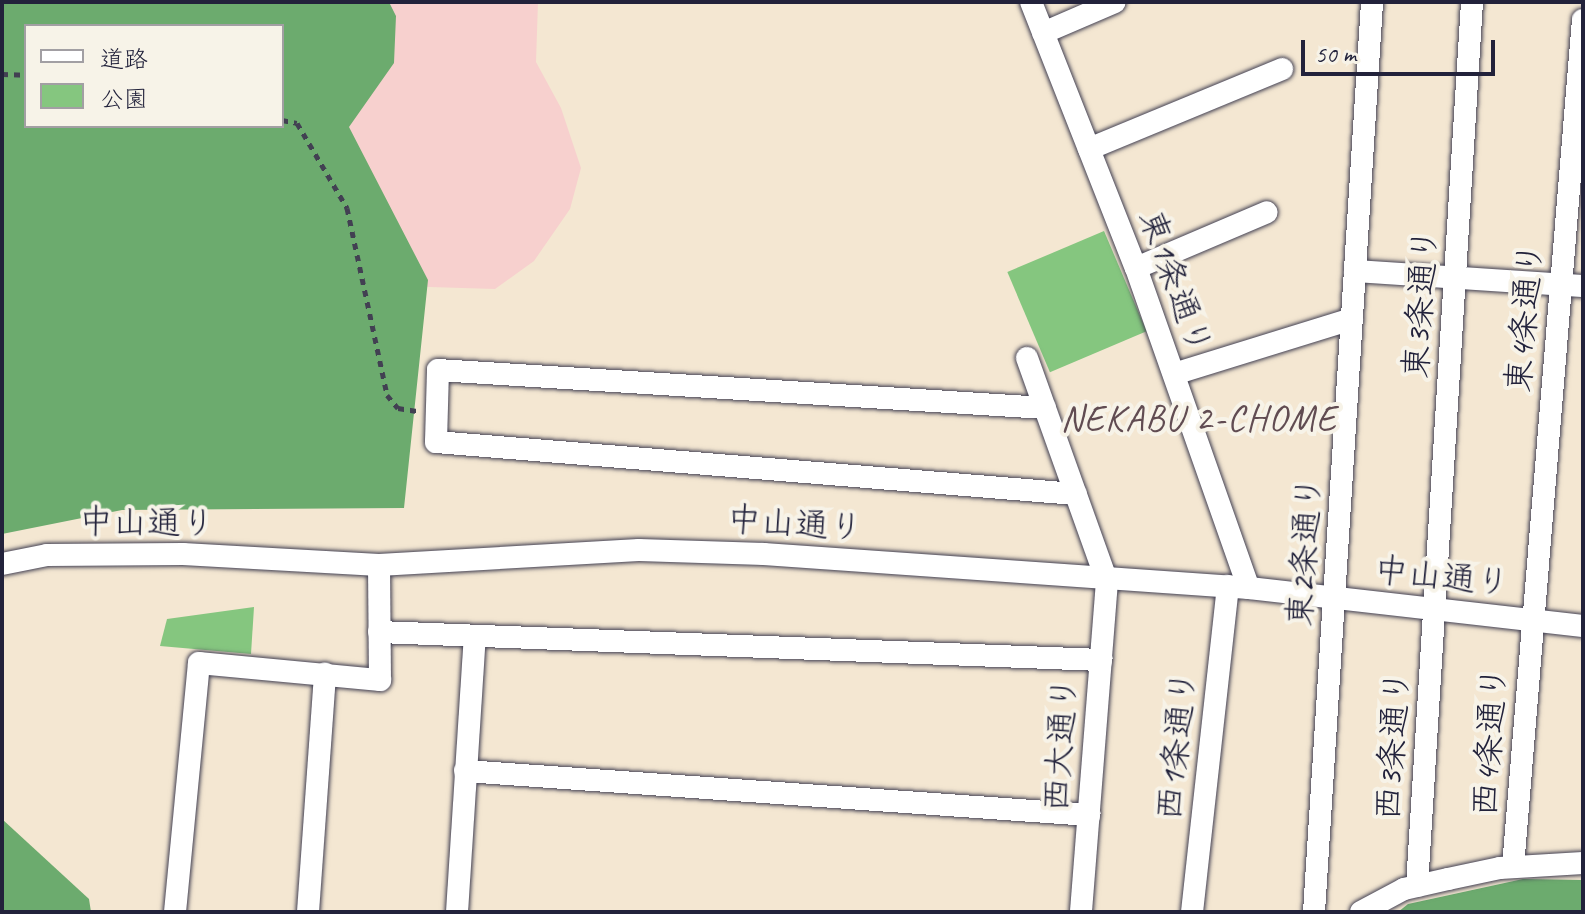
<!DOCTYPE html>
<html>
<head>
<meta charset="utf-8">
<style>
	body { margin:0 }
	#map { position:relative; width:1585px; height:914px; overflow:hidden; background:#f4e7d2; font-family:Caveat,"Klee One",sans-serif }
	div>[style] { position:absolute }
	.built>* { inset:0; background:#f7d0ce }
	.green>* { inset:0; background:#85c67f; transform-origin:0 0 }
	.forest>* { inset:0; background:#6cab6e }
	.path>* { height:5px; margin-top:-2.5px; transform-origin:0; background:repeating-linear-gradient(90deg,#424052 0 6px,transparent 0 12px) }
	.roads { filter:drop-shadow(0 0 2px #424052) drop-shadow(0 0 2px #424052) }
	.minor>* { height:22px; margin:-11px; padding:0 11px; transform-origin:11px; border-radius:11px; background:#fff }
	span { translate:-50% -50%; white-space:nowrap; text-align:center; line-height:1.15; -webkit-text-stroke:8px #f7f3e8; paint-order:stroke }
	.street-label { font-size:34px; color:#22223b }
	.neighbourhood-label { font-size:36px; color:#614c52; letter-spacing:2px }
	.frame { position:absolute; inset:0; border:4px solid #22223b; pointer-events:none }
	.legend { position:absolute; left:24px; top:24px; width:260px; height:104px; box-sizing:border-box; background:#f7f3e8; border:2px solid #a29fa3; margin:0; padding:10px 14px; list-style:none; font-size:24px; color:#22223b }
	.legend li { display:flex; align-items:center; gap:16px; height:40px }
	.legend b { width:40px; border:2px solid #a29fa3 }
	.scale { position:absolute; left:1301px; top:40px; width:194px; height:36px; box-sizing:border-box; border:4px solid #22223b; border-top:0; padding-left:10px; font-size:24px; line-height:28px; white-space:nowrap; color:#22223b; -webkit-text-stroke:6px #f7f3e8; paint-order:stroke }
</style>
</head>
<body>
<div id="map">
	<div class="built">
		<i style="clip-path:polygon(375px 2px,538px 2px,536px 62px,561px 108px,581px 168px,570px 209px,534px 261px,495px 289px,397px 286px,338px 120px)"></i>
	</div>
	<div class="green">
		<i style="left:1104px;top:231px;width:109px;height:105px;rotate:67deg"></i>
		<i style="clip-path:polygon(254px 607px,251px 654px,160px 646px,167px 619px)"></i>
	</div>
	<div class="forest">
		<i style="clip-path:polygon(evenodd,2px 2px,389px 2px,396px 16px,394px 63px,349px 127px,428px 280px,404px 508px,122px 510px,2px 534px,2px 2px,26px 26px,282px 26px,282px 126px,26px 126px,26px 26px)"></i>
		<i style="clip-path:polygon(2px 819px,89px 899px,91px 912px,2px 912px)"></i>
		<i style="clip-path:polygon(1523px 879px,1583px 880px,1583px 912px,1398px 912px,1408px 904px)"></i>
	</div>
	<div class="path">
		<i style="left:2px;top:74px;width:24px;rotate:2deg"></i>
		<i style="left:282px;top:120px;width:15px;rotate:11deg"></i>
		<i style="left:297px;top:123px;width:99px;rotate:59.5deg"></i>
		<i style="left:347px;top:208px;width:191px;rotate:77.9deg"></i>
		<i style="left:387px;top:395px;width:17px;rotate:50deg"></i>
		<i style="left:398px;top:408px;width:19px;rotate:9deg"></i>
	</div>
	<div class="roads">
		<div class="minor">
			<i style="left:1031px;top:2px;width:286px;rotate:68.5deg"></i>
			<i style="left:1136px;top:268px;width:339px;rotate:70.6deg"></i>
			<i style="left:1043px;top:33px;width:78px;rotate:-23.3deg"></i>
			<i style="left:1089px;top:149px;width:209px;rotate:-22.5deg"></i>
			<i style="left:1136px;top:268px;width:142px;rotate:-23.1deg"></i>
			<i style="left:1355px;top:271px;width:228px;rotate:3.8deg"></i>
			<i style="left:1027px;top:358px;width:237px;rotate:70.3deg"></i>
			<i style="left:1107px;top:581px;width:332px;rotate:94.5deg"></i>
			<i style="left:1174px;top:374px;width:186px;rotate:-17.2deg"></i>
			<i style="left:1045px;top:408px;width:608px;rotate:-176.42deg"></i>
			<i style="left:438px;top:370px;width:72px;rotate:91.6deg"></i>
			<i style="left:436px;top:442px;width:642px;rotate:4.65deg"></i>
			<i style="left:2px;top:564px;width:46px;rotate:-11.3deg"></i>
			<i style="left:47px;top:555px;width:136px;rotate:-0.4deg"></i>
			<i style="left:183px;top:554px;width:196px;rotate:3.2deg"></i>
			<i style="left:379px;top:565px;width:260px;rotate:-3.3deg"></i>
			<i style="left:639px;top:550px;width:125px;rotate:1.8deg"></i>
			<i style="left:764px;top:554px;width:486px;rotate:4deg"></i>
			<i style="left:1249px;top:588px;width:336px;rotate:6.5deg"></i>
			<i style="left:379px;top:632px;width:723px;rotate:2.22deg"></i>
			<i style="left:465px;top:771px;width:626px;rotate:4.03deg"></i>
			<i style="left:1513px;top:867px;width:850px;rotate:-85.28deg"></i>
			<i style="left:1417px;top:886px;width:886px;rotate:-86.44deg"></i>
			<i style="left:175px;top:912px;width:250px;rotate:-84.5deg"></i>
			<i style="left:199px;top:663px;width:182px;rotate:5.4deg"></i>
			<i style="left:380px;top:680px;width:115px;rotate:-90.5deg"></i>
			<i style="left:308px;top:912px;width:239px;rotate:-85.9deg"></i>
			<i style="left:457px;top:912px;width:276px;rotate:-86.3deg"></i>
			<i style="left:1192px;top:912px;width:328px;rotate:-83.7deg"></i>
			<i style="left:1314px;top:912px;width:912px;rotate:-86.35deg"></i>
			<i style="left:1361px;top:912px;width:49px;rotate:-28.1deg"></i>
			<i style="left:1404px;top:889px;width:45px;rotate:-12.8deg"></i>
			<i style="left:1448px;top:879px;width:53px;rotate:-11.9deg"></i>
			<i style="left:1500px;top:868px;width:83px;rotate:-3.4deg"></i>
		</div>
	</div>
	<div class="street-label">
		<span style="left:1176px;top:282px;rotate:70deg">東1条通り</span>
		<span style="left:1420px;top:303px;rotate:-86deg">東3条通り</span>
		<span style="left:1524px;top:317px;rotate:-85deg">東4条通り</span>
		<span style="left:147px;top:522px;rotate:1deg">中山通り</span>
		<span style="left:795px;top:523px;rotate:4deg">中山通り</span>
		<span style="left:1304px;top:551px;rotate:-86deg">東2条通り</span>
		<span style="left:1442px;top:576px;rotate:6deg">中山通り</span>
		<span style="left:1489px;top:741px;rotate:-86deg">西4条通り</span>
		<span style="left:1060px;top:744px;rotate:-86deg">西大通り</span>
		<span style="left:1176px;top:745px;rotate:-84deg">西1条通り</span>
		<span style="left:1392px;top:745px;rotate:-86deg">西3条通り</span>
	</div>
	<div class="neighbourhood-label">
		<span style="left:1199px;top:419px">NEKABU 2-CHOME</span>
	</div>
	<div class="frame"></div>
	<ul class="legend">
	<li><b style="height:10px;background:#fff"></b>道路</li>
	<li><b style="height:22px;background:#85c67f"></b>公園</li>
	</ul>
	<div class="scale">50 m</div>
</div>
</body>
</html>
